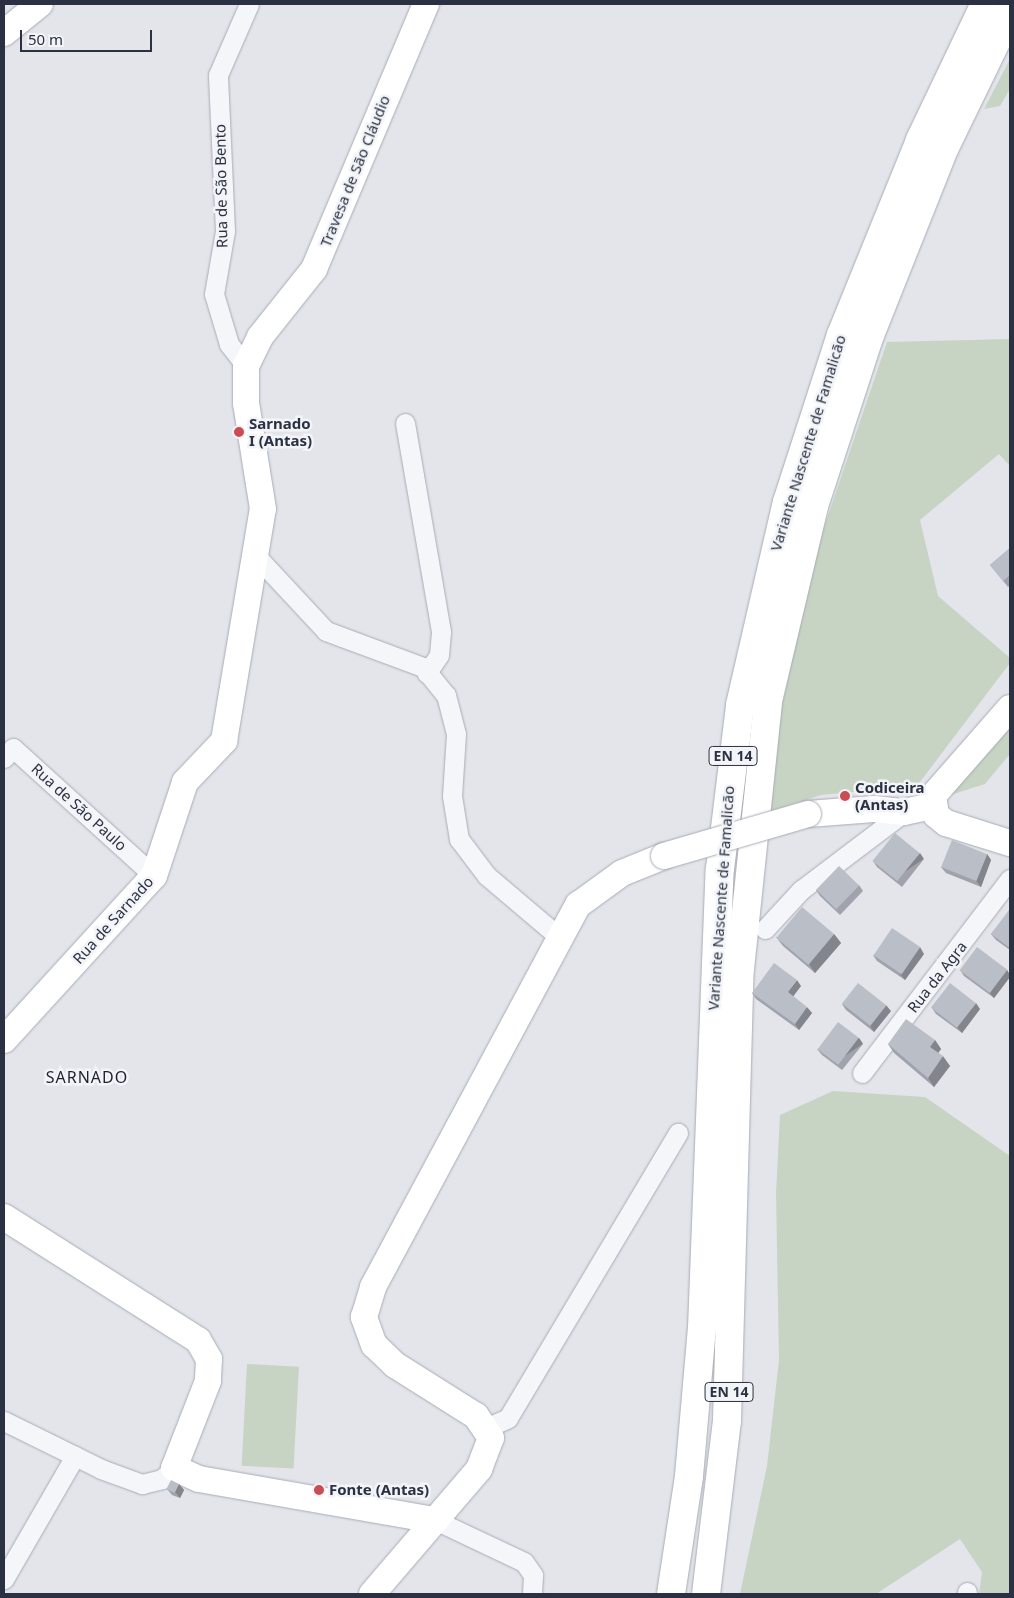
<!DOCTYPE html>
<html>
<head>
<meta charset="utf-8">
<style>
	body { margin:0 }
	#map { position:relative; width:1014px; height:1598px; overflow:hidden; background:#e3e5eb; font-family:"Noto Sans",sans-serif }
	div>[style] { position:absolute }
	.green>* { inset:0; background:#c7d4c4; transform-origin:0 0 }
	.roads { filter:drop-shadow(0 0 1px #a8abb5) drop-shadow(0 0 1px #a8abb5) }
	.street>* { height:19px; margin:-9.5px; padding:0 9.5px; transform-origin:9.5px; border-radius:9.5px; background:#f5f6f9 }
	.secondary>* { height:26px; margin:-13px; padding:0 13px; transform-origin:13px; border-radius:13px; background:#fff }
	.highway>* { height:28px; margin:-14px; padding:0 14px; transform-origin:14px; border-radius:14px; background:#fff }
	.bridges { filter:drop-shadow(0 0 1px #a8abb5) drop-shadow(0 0 1px #a8abb5) }
	.secondary-bridge>* { height:26px; margin:-13px; padding:0 13px; transform-origin:13px; border-radius:13px; background:#fff }
	.wall>* { inset:0; background:#a0a3ab }
	.shaded-wall>* { inset:0; background:#82858b; transform-origin:0 0 }
	.building>* { inset:0; background:#babec7; transform-origin:0 0 }
	.dots>* { width:14px; height:14px; translate:-50% -50%; box-sizing:border-box; border:2px solid #f2f4f8; border-radius:50% }
	span { translate:-50% -50%; white-space:nowrap; text-align:center; line-height:1.15; -webkit-text-stroke:5px #f2f4f8; paint-order:stroke }
	.shield-label span { padding:1px 4px; background:#f2f4f8; border:1px solid; border-radius:4px; -webkit-text-stroke-width:0 }
	.shield-label { font-size:14px; color:#2b3142; font-weight:700 }
	.street-label { font-size:15px; color:#2b3142 }
	.poi-label { font-size:15px; color:#2b3142; font-weight:700 }
	.left { translate:0 -50%; text-align:left }
	.neighbourhood-label { font-size:16px; color:#1d2233; letter-spacing:1px }
	.frame { position:absolute; inset:0; border:5px solid #2b3142; pointer-events:none }
	.scale { position:absolute; left:20px; top:30px; width:132px; height:22px; box-sizing:border-box; border:2px solid #2b3142; border-top:0; padding-left:6px; font-size:15px; line-height:18px; white-space:nowrap; color:#2b3142; -webkit-text-stroke:4px #f2f4f8; paint-order:stroke }
</style>
</head>
<body>
<div id="map">
	<div class="green">
		<i style="clip-path:polygon(1010px 59px,1010px 89px,1000px 106px,984px 109px)"></i>
		<i style="clip-path:polygon(1010px 339px,1010px 466px,999px 454px,920px 520px,938px 596px,1010px 658px,1010px 663px,917px 786px,821px 795px,765px 813px,771px 756px,814px 557px,887px 342px)"></i>
		<i style="clip-path:polygon(1010px 722px,1010px 754px,985px 784px,947px 796px)"></i>
		<i style="clip-path:polygon(833px 1091px,925px 1097px,1010px 1156px,1010px 1594px,979px 1594px,982px 1572px,960px 1539px,876px 1594px,740px 1594px,767px 1466px,779px 1360px,776px 1193px,780px 1115px)"></i>
		<i style="left:247px;top:1364px;width:52px;height:102px;rotate:3deg"></i>
	</div>
	<div class="roads">
		<div class="street">
			<i style="left:246px;top:366px;width:28px;rotate:-128deg"></i>
			<i style="left:229px;top:344px;width:52px;rotate:-106.7deg"></i>
			<i style="left:214px;top:294px;width:64px;rotate:-80.1deg"></i>
			<i style="left:225px;top:231px;width:156px;rotate:-92.6deg"></i>
			<i style="left:218px;top:75px;width:77px;rotate:-66.4deg"></i>
			<i style="left:405px;top:423px;width:212px;rotate:80.2deg"></i>
			<i style="left:441px;top:632px;width:23px;rotate:95deg"></i>
			<i style="left:439px;top:655px;width:22px;rotate:124deg"></i>
			<i style="left:257px;top:557px;width:101px;rotate:47deg"></i>
			<i style="left:326px;top:631px;width:103px;rotate:20.4deg"></i>
			<i style="left:423px;top:667px;width:36px;rotate:51deg"></i>
			<i style="left:446px;top:695px;width:40px;rotate:75.6deg"></i>
			<i style="left:456px;top:734px;width:62px;rotate:93.7deg"></i>
			<i style="left:452px;top:796px;width:44px;rotate:80.8deg"></i>
			<i style="left:459px;top:839px;width:46px;rotate:52.9deg"></i>
			<i style="left:487px;top:876px;width:93px;rotate:40.2deg"></i>
			<i style="left:4px;top:758px;width:13px;rotate:-48deg"></i>
			<i style="left:13px;top:748px;width:190px;rotate:42.2deg"></i>
			<i style="left:765px;top:929px;width:53px;rotate:-47.3deg"></i>
			<i style="left:801px;top:890px;width:129px;rotate:-37.1deg"></i>
			<i style="left:862px;top:1073px;width:244px;rotate:-52.7deg"></i>
			<i style="left:4px;top:1421px;width:108px;rotate:26.3deg"></i>
			<i style="left:101px;top:1469px;width:44px;rotate:20.1deg"></i>
			<i style="left:142px;top:1484px;width:21px;rotate:-14deg"></i>
			<i style="left:162px;top:1479px;width:16px;rotate:-43deg"></i>
			<i style="left:486px;top:1428px;width:24px;rotate:-24deg"></i>
			<i style="left:508px;top:1418px;width:332px;rotate:-59.2deg"></i>
			<i style="left:435px;top:1520px;width:98px;rotate:25.3deg"></i>
			<i style="left:524px;top:1562px;width:16px;rotate:55deg"></i>
			<i style="left:533px;top:1575px;width:19px;rotate:93deg"></i>
			<i style="left:4px;top:1579px;width:142px;rotate:-60deg"></i>
			<i style="left:967px;top:1594px;width:2px;rotate:-90deg"></i>
		</div>
		<div class="secondary">
			<i style="left:4px;top:33px;width:46px;rotate:-38.9deg"></i>
			<i style="left:1010px;top:708px;width:117px;rotate:131.2deg"></i>
			<i style="left:933px;top:796px;width:19px;rotate:81deg"></i>
			<i style="left:936px;top:815px;width:13px;rotate:39deg"></i>
			<i style="left:946px;top:823px;width:67px;rotate:17.4deg"></i>
			<i style="left:808px;top:814px;width:66px;rotate:-4.3deg"></i>
			<i style="left:874px;top:809px;width:30px;rotate:6deg"></i>
			<i style="left:904px;top:812px;width:30px;rotate:-12deg"></i>
			<i style="left:4px;top:1040px;width:222px;rotate:-47.6deg"></i>
			<i style="left:154px;top:876px;width:99px;rotate:-71.7deg"></i>
			<i style="left:185px;top:782px;width:57px;rotate:-46.4deg"></i>
			<i style="left:224px;top:741px;width:235px;rotate:-80.5deg"></i>
			<i style="left:263px;top:509px;width:107px;rotate:-99.1deg"></i>
			<i style="left:246px;top:403px;width:37px;rotate:-90deg"></i>
			<i style="left:246px;top:366px;width:32px;rotate:-64deg"></i>
			<i style="left:260px;top:337px;width:87px;rotate:-51.5deg"></i>
			<i style="left:314px;top:269px;width:288px;rotate:-67.1deg"></i>
			<i style="left:4px;top:1217px;width:230px;rotate:32.4deg"></i>
			<i style="left:198px;top:1340px;width:22px;rotate:60deg"></i>
			<i style="left:209px;top:1359px;width:22px;rotate:93deg"></i>
			<i style="left:208px;top:1381px;width:93px;rotate:111.3deg"></i>
			<i style="left:174px;top:1468px;width:27px;rotate:24deg"></i>
			<i style="left:199px;top:1479px;width:240px;rotate:9.9deg"></i>
			<i style="left:372px;top:1594px;width:165px;rotate:-49.4deg"></i>
			<i style="left:479px;top:1469px;width:33px;rotate:-69deg"></i>
			<i style="left:491px;top:1438px;width:27px;rotate:-124deg"></i>
			<i style="left:476px;top:1416px;width:96px;rotate:-147.8deg"></i>
			<i style="left:395px;top:1365px;width:29px;rotate:-136deg"></i>
			<i style="left:374px;top:1345px;width:30px;rotate:-110deg"></i>
			<i style="left:364px;top:1317px;width:31px;rotate:-73deg"></i>
			<i style="left:373px;top:1287px;width:434px;rotate:-61.8deg"></i>
			<i style="left:578px;top:905px;width:54px;rotate:-36deg"></i>
			<i style="left:622px;top:873px;width:45px;rotate:-22deg"></i>
		</div>
		<div class="highway">
			<i style="left:671px;top:1594px;width:119px;rotate:-81.3deg"></i>
			<i style="left:689px;top:1476px;width:149px;rotate:-85deg"></i>
			<i style="left:702px;top:1328px;width:459px;rotate:-87.8deg"></i>
			<i style="left:720px;top:869px;width:165px;rotate:-83deg"></i>
			<i style="left:740px;top:705px;width:208px;rotate:-77deg"></i>
			<i style="left:787px;top:502px;width:176px;rotate:-72.1deg"></i>
			<i style="left:841px;top:335px;width:210px;rotate:-67.9deg"></i>
			<i style="left:920px;top:140px;width:151px;rotate:-64.5deg"></i>
			<i style="left:706px;top:1594px;width:174px;rotate:-83.1deg"></i>
			<i style="left:727px;top:1421px;width:452px;rotate:-88.4deg"></i>
			<i style="left:740px;top:969px;width:269px;rotate:-84deg"></i>
			<i style="left:768px;top:701px;width:200px;rotate:-76.7deg"></i>
			<i style="left:814px;top:506px;width:180px;rotate:-71.9deg"></i>
			<i style="left:870px;top:335px;width:202px;rotate:-68.3deg"></i>
			<i style="left:945px;top:147px;width:149px;rotate:-64.1deg"></i>
		</div>
	</div>
	<div class="bridges">
		<div class="secondary-bridge">
			<i style="left:664px;top:856px;width:150px;rotate:-16.3deg"></i>
		</div>
	</div>
	<div class="wall">
		<i style="clip-path:polygon(1010px 548px,1010px 585px,1008px 587px,990px 565px)"></i>
		<i style="clip-path:polygon(987px 854px,991px 860px,981px 887px,946px 873px,941px 867px)"></i>
		<i style="clip-path:polygon(924px 859px,902px 887px,877px 867px,873px 861px)"></i>
		<i style="clip-path:polygon(859px 885px,863px 891px,840px 915px,820px 896px,816px 890px)"></i>
		<i style="clip-path:polygon(1010px 911px,1010px 950px,996px 940px,991px 934px)"></i>
		<i style="clip-path:polygon(834px 934px,841px 943px,815px 973px,783px 946px,776px 937px)"></i>
		<i style="clip-path:polygon(924px 954px,905px 980px,877px 961px,873px 955px)"></i>
		<i style="clip-path:polygon(960px 970px,1007px 970px,1010px 975px,1010px 977px,994px 998px,964px 976px)"></i>
		<i style="clip-path:polygon(801px 986px,793px 996px,812px 1013px,799px 1030px,756px 999px,752px 993px)"></i>
		<i style="clip-path:polygon(842px 1004px,891px 1011px,874px 1032px,846px 1010px)"></i>
		<i style="clip-path:polygon(932px 1008px,980px 1009px,962px 1033px,936px 1014px)"></i>
		<i style="clip-path:polygon(859px 1038px,863px 1044px,842px 1070px,822px 1055px,817px 1049px)"></i>
		<i style="clip-path:polygon(935px 1040px,941px 1049px,938px 1053px,950px 1066px,934px 1087px,894px 1053px,888px 1044px)"></i>
		<i style="clip-path:polygon(179px 1484px,184px 1490px,180px 1498px,172px 1495px,167px 1489px)"></i>
	</div>
	<div class="shaded-wall">
		<i style="left:920px;top:853px;width:7px;height:36px;rotate:56deg"></i>
		<i style="clip-path:polygon(987px 854px,991px 860px,981px 887px,976px 881px)"></i>
		<i style="clip-path:polygon(834px 934px,841px 943px,815px 973px,809px 964px)"></i>
		<i style="clip-path:polygon(920px 947px,924px 954px,905px 980px,900px 974px)"></i>
		<i style="clip-path:polygon(1007px 970px,1010px 975px,1010px 977px,994px 998px,989px 992px)"></i>
		<i style="clip-path:polygon(797px 980px,801px 986px,792px 998px,788px 992px)"></i>
		<i style="clip-path:polygon(976px 1003px,980px 1009px,962px 1033px,957px 1027px)"></i>
		<i style="clip-path:polygon(886px 1005px,891px 1011px,874px 1032px,870px 1026px)"></i>
		<i style="clip-path:polygon(807px 1007px,812px 1013px,799px 1030px,795px 1024px)"></i>
		<i style="left:859px;top:1038px;width:7px;height:33px;rotate:56deg"></i>
		<i style="clip-path:polygon(935px 1040px,941px 1049px,936px 1056px,930px 1047px)"></i>
		<i style="clip-path:polygon(943px 1056px,950px 1066px,934px 1087px,928px 1078px)"></i>
		<i style="clip-path:polygon(179px 1484px,184px 1490px,180px 1498px,175px 1492px)"></i>
	</div>
	<div class="building">
		<i style="clip-path:polygon(1010px 548px,1010px 575px,1003px 581px,990px 565px)"></i>
		<i style="left:895px;top:833px;width:32px;height:36px;rotate:39deg"></i>
		<i style="left:952px;top:840px;width:38px;height:29px;rotate:22deg"></i>
		<i style="left:839px;top:866px;width:28px;height:33px;rotate:44deg"></i>
		<i style="left:802px;top:907px;width:42px;height:40px;rotate:40deg"></i>
		<i style="clip-path:polygon(1009px 910px,1010px 911px,1010px 948px,991px 934px)"></i>
		<i style="left:892px;top:928px;width:34px;height:33px;rotate:34deg"></i>
		<i style="left:977px;top:947px;width:38px;height:29px;rotate:37deg"></i>
		<i style="clip-path:polygon(774px 963px,797px 980px,788px 992px,807px 1007px,795px 1024px,752px 993px)"></i>
		<i style="left:858px;top:983px;width:36px;height:26px;rotate:38deg"></i>
		<i style="left:950px;top:983px;width:33px;height:31px;rotate:38deg"></i>
		<i style="clip-path:polygon(906px 1019px,935px 1040px,930px 1047px,943px 1056px,928px 1078px,888px 1044px)"></i>
		<i style="left:838px;top:1022px;width:26px;height:34px;rotate:37deg"></i>
		<i style="left:171px;top:1480px;width:9px;height:10px;rotate:27deg"></i>
	</div>
	<div class="dots">
		<i style="left:239px;top:432px;background:#cb4c53"></i>
		<i style="left:845px;top:796px;background:#cb4c53"></i>
		<i style="left:319px;top:1490px;background:#cb4c53"></i>
	</div>
	<div class="shield-label">
		<span style="left:733px;top:756px">EN 14</span>
		<span style="left:729px;top:1392px">EN 14</span>
	</div>
	<div class="street-label">
		<span style="left:355px;top:171px;rotate:-68deg">Travesa de São Cláudio</span>
		<span style="left:221px;top:186px;rotate:-91deg">Rua de São Bento</span>
		<span style="left:808px;top:443px;rotate:-73deg">Variante Nascente de Famalicão</span>
		<span style="left:79px;top:807px;rotate:42deg">Rua de São Paulo</span>
		<span style="left:721px;top:898px;rotate:-86deg">Variante Nascente de Famalicão</span>
		<span style="left:113px;top:920px;rotate:-48deg">Rua de Sarnado</span>
		<span style="left:937px;top:977px;rotate:-52deg">Rua da Agra</span>
	</div>
	<div class="poi-label">
		<span class="left" style="left:249px;top:432px">Sarnado<br>I (Antas)</span>
		<span class="left" style="left:855px;top:796px">Codiceira<br>(Antas)</span>
		<span class="left" style="left:329px;top:1490px">Fonte (Antas)</span>
	</div>
	<div class="neighbourhood-label">
		<span style="left:87px;top:1077px">SARNADO</span>
	</div>
	<div class="frame"></div>
	<div class="scale">50 m</div>
</div>
</body>
</html>
